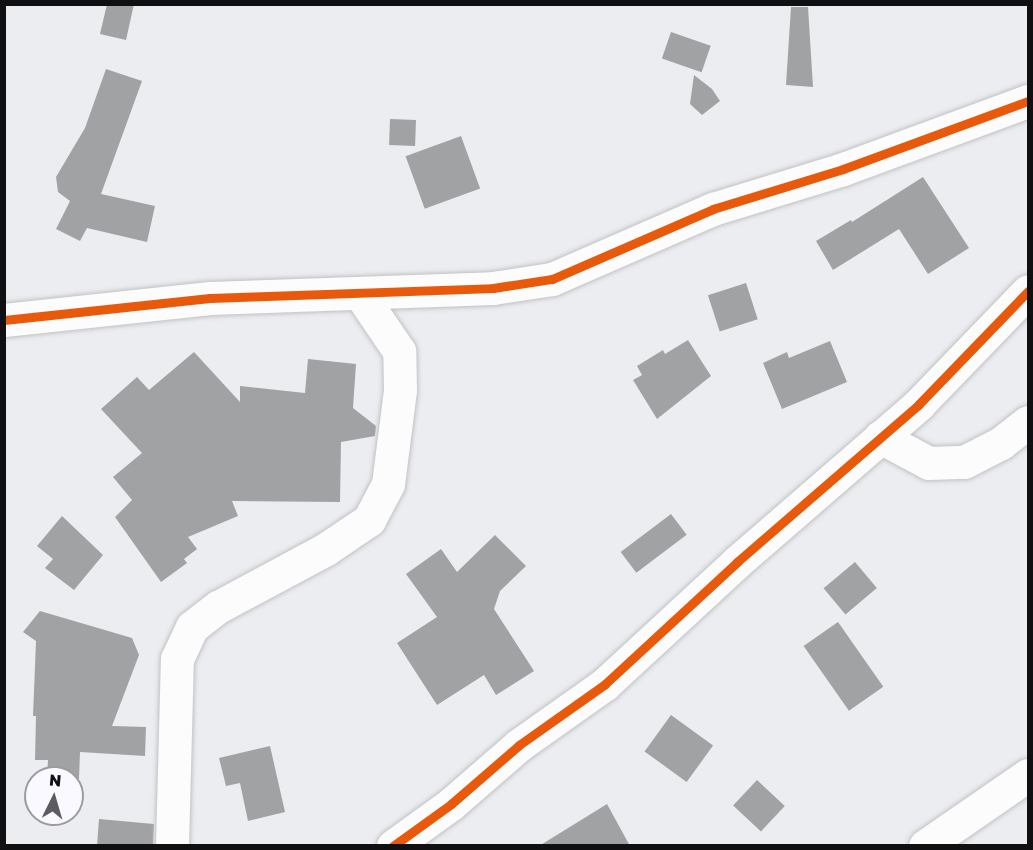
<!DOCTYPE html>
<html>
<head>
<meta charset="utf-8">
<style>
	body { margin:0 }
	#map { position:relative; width:1033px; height:850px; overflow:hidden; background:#ecedf0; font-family:"Golos Text",sans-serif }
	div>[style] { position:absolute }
	.building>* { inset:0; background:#a1a2a4; transform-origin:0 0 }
	.roads { filter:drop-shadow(0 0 2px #c2c2c4) drop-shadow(0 0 2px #c2c2c4) }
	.minor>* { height:33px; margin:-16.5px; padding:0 16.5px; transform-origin:16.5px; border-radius:16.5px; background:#fcfcfd }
	.cycleway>* { height:9px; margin:-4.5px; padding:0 4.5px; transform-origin:4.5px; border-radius:4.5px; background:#e8590c }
	span { translate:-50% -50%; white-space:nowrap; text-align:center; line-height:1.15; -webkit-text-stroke:4.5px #f9f9ff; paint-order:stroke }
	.frame { position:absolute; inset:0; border:6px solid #101012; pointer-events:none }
	.north { position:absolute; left:24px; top:766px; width:60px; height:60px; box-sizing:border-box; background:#f9f9ff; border:2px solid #9c9ca0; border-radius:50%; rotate:5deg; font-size:16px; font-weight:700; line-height:24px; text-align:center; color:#101012 }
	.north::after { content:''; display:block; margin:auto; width:21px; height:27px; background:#5d5d60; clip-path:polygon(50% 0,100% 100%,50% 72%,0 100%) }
</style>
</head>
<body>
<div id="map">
	<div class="building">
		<i style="clip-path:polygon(107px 4px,134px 4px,126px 40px,100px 34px)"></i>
		<i style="clip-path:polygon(791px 7px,808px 7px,813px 87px,786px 85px)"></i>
		<i style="left:671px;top:32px;width:42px;height:28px;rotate:19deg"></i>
		<i style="clip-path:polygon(106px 69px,142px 81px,101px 194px,155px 206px,147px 242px,87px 228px,80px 241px,56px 229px,70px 201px,58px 192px,56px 177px,85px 128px)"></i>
		<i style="clip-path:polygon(694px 75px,712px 89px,720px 101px,702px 115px,690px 104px)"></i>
		<i style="left:390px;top:119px;width:26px;height:26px;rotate:2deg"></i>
		<i style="left:461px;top:136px;width:56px;height:59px;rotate:70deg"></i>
		<i style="clip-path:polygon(923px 177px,969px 248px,928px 274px,899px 229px,833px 270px,816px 241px,851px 220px,852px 222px)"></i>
		<i style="left:746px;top:283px;width:38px;height:40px;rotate:72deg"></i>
		<i style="clip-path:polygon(688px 340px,711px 376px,657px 419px,633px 380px,642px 375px,637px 366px,663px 350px,665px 354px)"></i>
		<i style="clip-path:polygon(830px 341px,847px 382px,782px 409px,763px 363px,787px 352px,789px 358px)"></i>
		<i style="clip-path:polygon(194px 352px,240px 402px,240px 386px,305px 393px,308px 359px,356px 364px,353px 408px,376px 426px,375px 436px,341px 442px,340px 502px,232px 501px,238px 516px,188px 537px,197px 549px,184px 559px,187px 563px,161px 582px,115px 517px,132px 500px,113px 477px,142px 453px,101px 409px,137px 377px,149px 390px)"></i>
		<i style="left:671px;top:514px;width:26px;height:63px;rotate:53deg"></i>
		<i style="clip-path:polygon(62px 516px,103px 555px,74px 590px,45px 568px,53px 559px,37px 546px)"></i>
		<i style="clip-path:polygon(495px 535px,526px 566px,500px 591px,494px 609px,534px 671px,496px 695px,484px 675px,437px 705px,397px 643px,437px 617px,406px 574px,441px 549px,457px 572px)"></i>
		<i style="left:855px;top:562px;width:34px;height:41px;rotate:50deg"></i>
		<i style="clip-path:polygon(40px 611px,132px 638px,139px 655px,112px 726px,146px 727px,145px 756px,80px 752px,79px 779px,47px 778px,48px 760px,35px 760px,36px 716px,33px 716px,36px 641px,23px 632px)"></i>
		<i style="left:838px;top:622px;width:79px;height:42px;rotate:55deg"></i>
		<i style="left:671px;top:715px;width:52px;height:45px;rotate:36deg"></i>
		<i style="clip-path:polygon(270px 746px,285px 812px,248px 821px,240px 783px,226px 786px,219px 758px)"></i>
		<i style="left:757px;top:780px;width:38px;height:35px;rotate:43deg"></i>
		<i style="clip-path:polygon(607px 804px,630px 846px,539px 846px)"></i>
		<i style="clip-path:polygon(99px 819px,154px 824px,153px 846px,97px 846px)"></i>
	</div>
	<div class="roads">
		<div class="minor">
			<i style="left:4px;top:320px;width:207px;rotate:-6.1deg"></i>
			<i style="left:210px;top:298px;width:283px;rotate:-2deg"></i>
			<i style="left:493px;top:288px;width:60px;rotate:-8.7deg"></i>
			<i style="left:552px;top:279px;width:176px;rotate:-23.5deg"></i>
			<i style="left:713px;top:209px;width:136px;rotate:-17.1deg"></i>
			<i style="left:843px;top:169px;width:197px;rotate:-20.2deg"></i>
			<i style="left:880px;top:437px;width:55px;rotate:28deg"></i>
			<i style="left:929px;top:463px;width:35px;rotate:-2deg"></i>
			<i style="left:964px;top:462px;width:42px;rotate:-27.2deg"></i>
			<i style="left:1001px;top:443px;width:34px;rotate:-38deg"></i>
			<i style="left:172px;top:846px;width:187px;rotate:-88.5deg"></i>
			<i style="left:177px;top:659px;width:35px;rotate:-65deg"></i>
			<i style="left:192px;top:627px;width:33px;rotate:-38deg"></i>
			<i style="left:218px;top:607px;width:123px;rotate:-28.2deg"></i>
			<i style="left:326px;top:549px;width:52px;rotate:-34deg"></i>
			<i style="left:369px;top:520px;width:41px;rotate:-62.2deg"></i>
			<i style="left:388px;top:484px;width:95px;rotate:-82.7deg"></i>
			<i style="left:400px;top:390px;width:39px;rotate:-91deg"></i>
			<i style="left:399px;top:351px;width:68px;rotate:-124.2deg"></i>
			<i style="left:393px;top:846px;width:72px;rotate:-35.9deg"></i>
			<i style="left:451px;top:804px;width:90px;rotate:-40.9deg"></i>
			<i style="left:519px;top:745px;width:105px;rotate:-35.3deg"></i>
			<i style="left:605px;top:684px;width:180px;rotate:-42.7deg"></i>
			<i style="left:737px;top:562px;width:240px;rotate:-40.9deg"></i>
			<i style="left:918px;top:405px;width:158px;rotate:-46deg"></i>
			<i style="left:925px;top:846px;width:125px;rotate:-34.6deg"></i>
		</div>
	</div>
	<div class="cycleway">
		<i style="left:4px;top:320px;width:207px;rotate:-6.1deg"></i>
		<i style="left:210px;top:298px;width:283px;rotate:-2deg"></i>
		<i style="left:493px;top:288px;width:60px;rotate:-8.7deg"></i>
		<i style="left:552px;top:279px;width:176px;rotate:-23.5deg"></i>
		<i style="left:713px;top:209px;width:136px;rotate:-17.1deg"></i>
		<i style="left:843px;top:169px;width:197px;rotate:-20.2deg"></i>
		<i style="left:393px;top:846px;width:72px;rotate:-35.9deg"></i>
		<i style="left:451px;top:804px;width:90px;rotate:-40.9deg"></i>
		<i style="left:519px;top:745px;width:105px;rotate:-35.3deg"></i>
		<i style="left:605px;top:684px;width:180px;rotate:-42.7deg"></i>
		<i style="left:737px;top:562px;width:240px;rotate:-40.9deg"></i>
		<i style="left:918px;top:405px;width:158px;rotate:-46deg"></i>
	</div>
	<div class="frame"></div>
	<div class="north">N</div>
</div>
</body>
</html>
